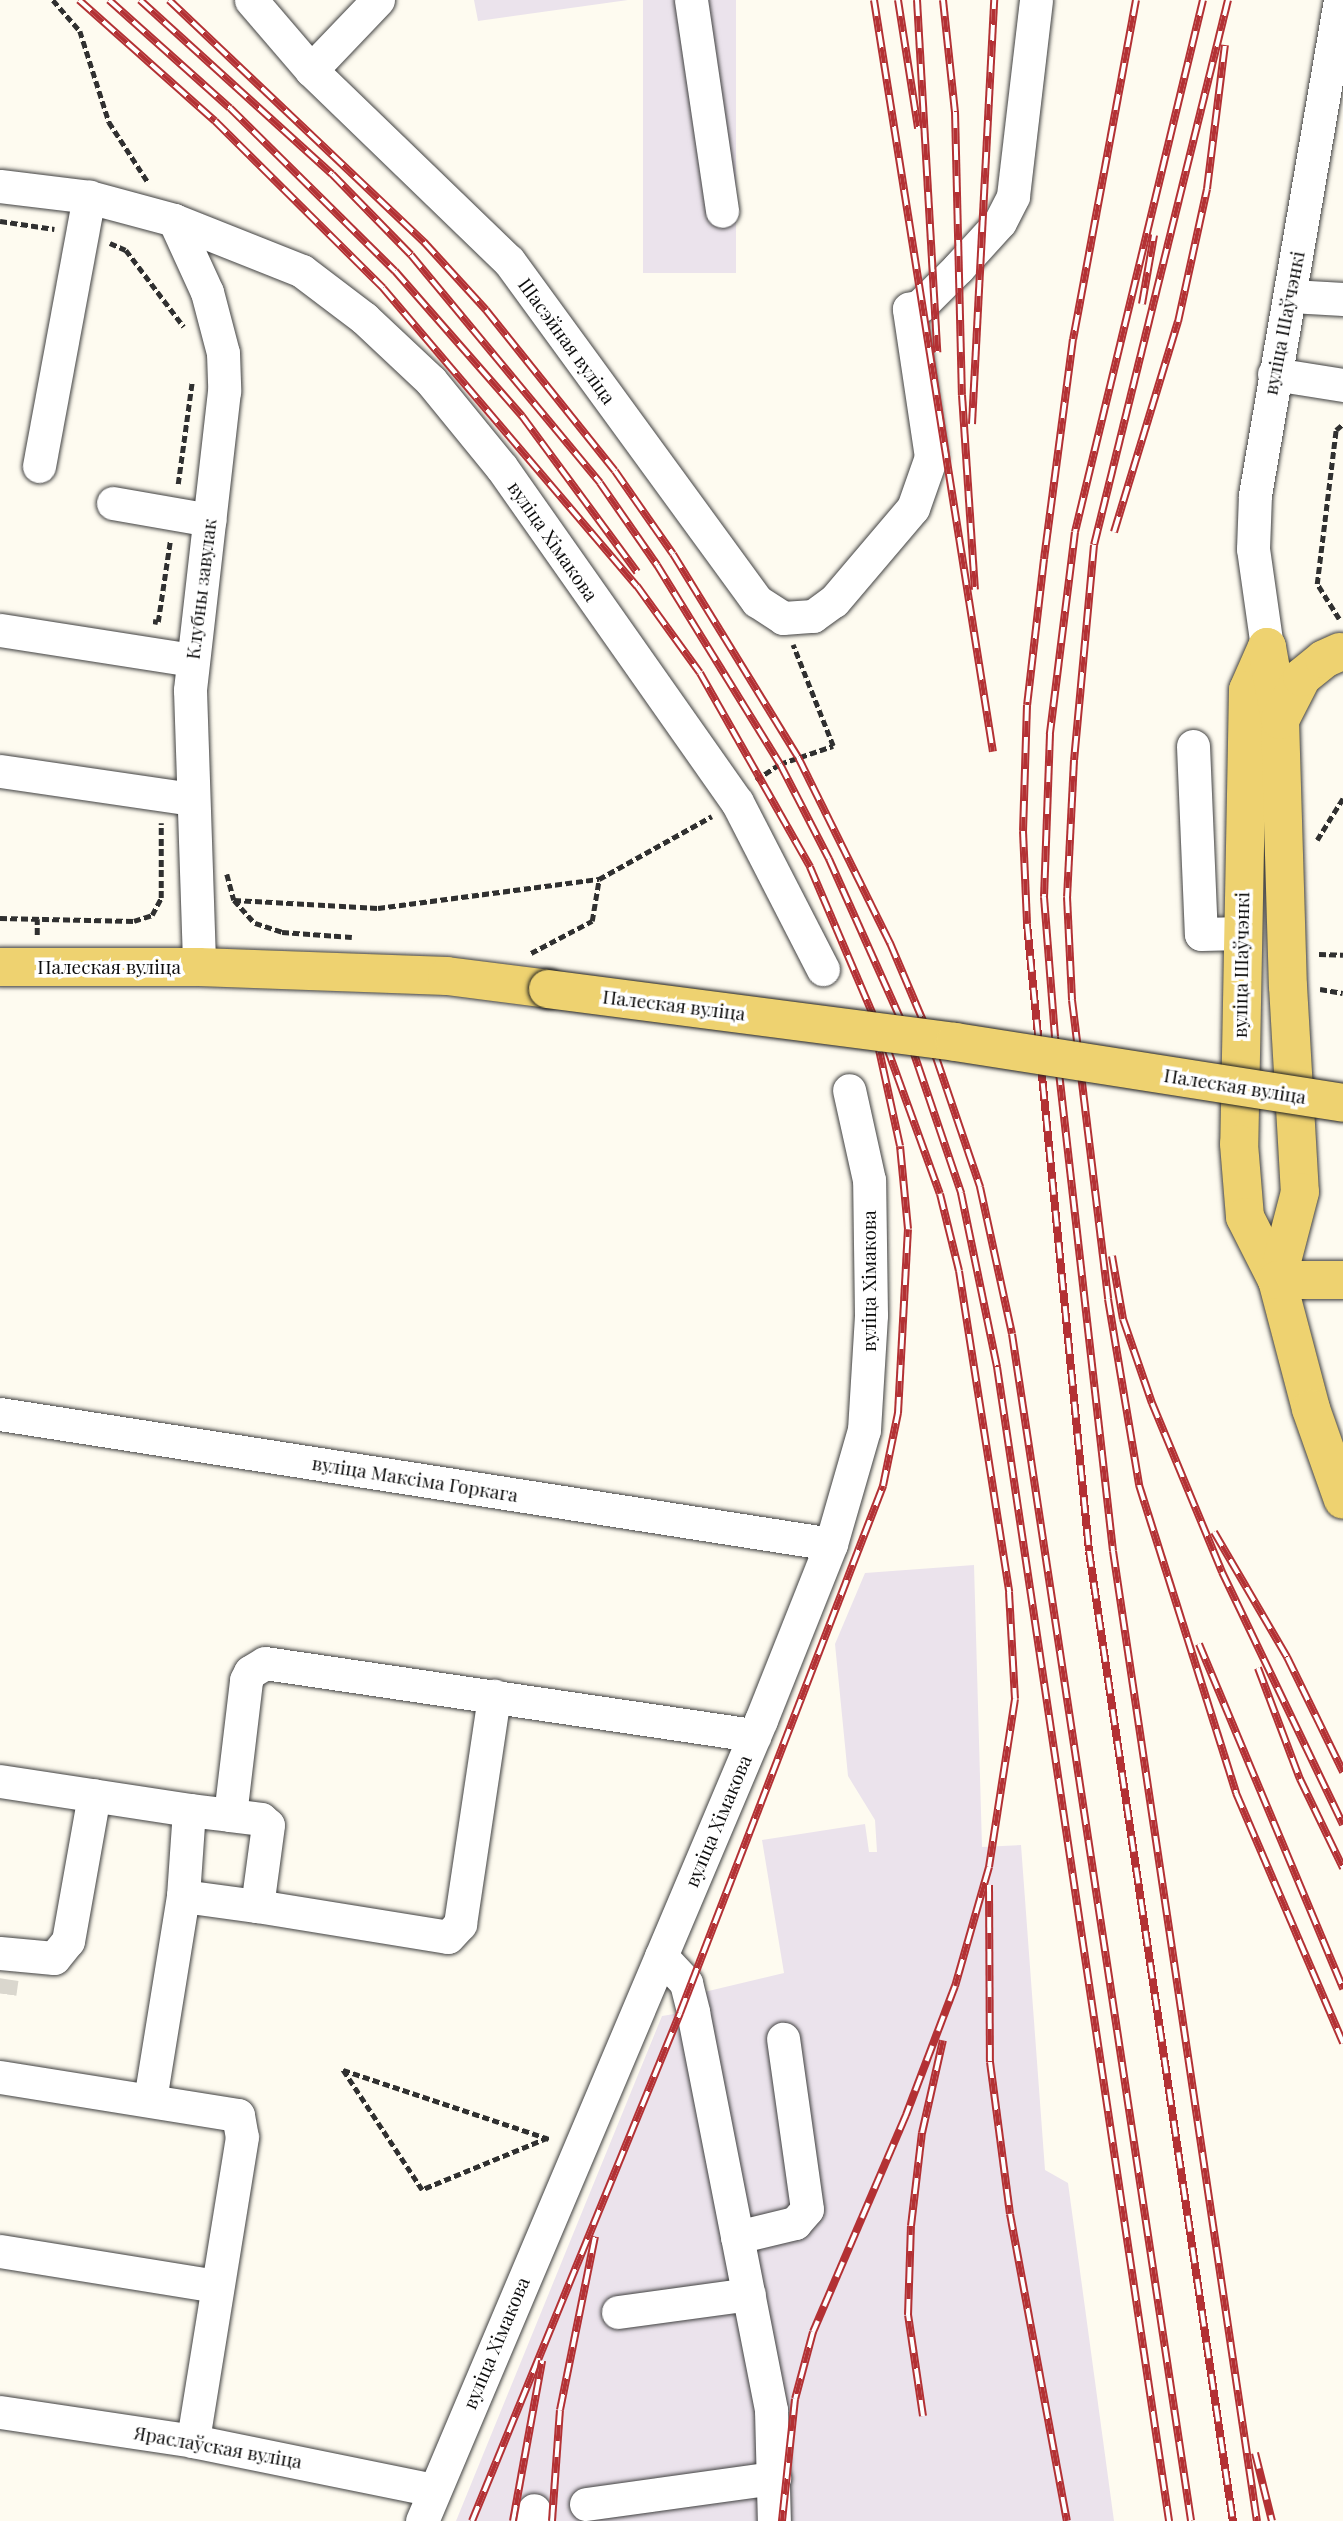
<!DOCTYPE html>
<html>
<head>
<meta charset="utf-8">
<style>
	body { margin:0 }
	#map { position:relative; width:1343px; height:2521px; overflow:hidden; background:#fefbf0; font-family:"Playfair Display",serif }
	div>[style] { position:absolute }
	.industrial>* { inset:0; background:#ebe3ec; transform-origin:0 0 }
	.minor-tunnel>* { height:33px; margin-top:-16.5px; transform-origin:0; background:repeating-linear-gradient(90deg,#dad7ce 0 33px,transparent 0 50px) }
	.path>* { height:4.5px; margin-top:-2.25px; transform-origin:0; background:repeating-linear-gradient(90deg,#303030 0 7px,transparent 0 10.5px) }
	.roads { filter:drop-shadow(0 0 2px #414141) drop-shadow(0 0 2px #414141) }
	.minor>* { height:33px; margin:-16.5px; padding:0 16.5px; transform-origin:16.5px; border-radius:16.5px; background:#fff }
	.major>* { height:38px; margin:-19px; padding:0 19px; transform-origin:19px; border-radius:19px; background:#eed270 }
	.rail>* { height:8px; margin-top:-4px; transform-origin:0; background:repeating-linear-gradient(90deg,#fff 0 16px,#b33134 0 32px); box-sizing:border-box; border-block:2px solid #b33134 }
	.bridges { filter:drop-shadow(0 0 2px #1f1f1f) drop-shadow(0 0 2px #1f1f1f) }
	.major-bridge>* { height:38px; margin:-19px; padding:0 19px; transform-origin:19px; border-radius:19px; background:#eed270 }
	span { translate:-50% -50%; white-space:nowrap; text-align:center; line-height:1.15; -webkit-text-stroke:7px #fff; paint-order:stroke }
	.street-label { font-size:19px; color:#0e0e0e }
</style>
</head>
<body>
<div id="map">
	<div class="industrial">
		<i style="clip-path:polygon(474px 0,628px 0,478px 21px)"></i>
		<i style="left:643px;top:0;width:93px;height:273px"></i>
		<i style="clip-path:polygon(974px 1565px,982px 1847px,1021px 1845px,1045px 2170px,1068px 2183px,1114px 2521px,456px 2521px,662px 2016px,680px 2013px,700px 1993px,784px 1973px,762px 1840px,865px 1824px,869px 1852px,877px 1852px,875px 1820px,848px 1776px,835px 1644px,865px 1573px)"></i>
	</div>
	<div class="minor-tunnel">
		<i style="left:0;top:1993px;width:15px;rotate:-82deg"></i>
	</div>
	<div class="path">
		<i style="left:53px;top:0;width:41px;rotate:48.9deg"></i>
		<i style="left:80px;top:31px;width:96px;rotate:72.3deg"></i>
		<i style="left:109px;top:122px;width:72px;rotate:57deg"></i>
		<i style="left:0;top:221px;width:55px;rotate:8.4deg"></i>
		<i style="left:110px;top:243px;width:17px;rotate:24deg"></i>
		<i style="left:126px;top:250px;width:96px;rotate:53deg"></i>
		<i style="left:178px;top:484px;width:103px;rotate:-82.2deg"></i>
		<i style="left:1339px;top:619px;width:41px;rotate:-122.2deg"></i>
		<i style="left:1317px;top:584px;width:155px;rotate:-83deg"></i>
		<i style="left:1336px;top:430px;width:9px;rotate:-41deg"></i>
		<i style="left:153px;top:621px;width:5px;rotate:11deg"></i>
		<i style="left:158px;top:622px;width:81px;rotate:-81.5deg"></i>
		<i style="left:756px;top:780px;width:29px;rotate:-34deg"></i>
		<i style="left:780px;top:764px;width:56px;rotate:-18.8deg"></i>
		<i style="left:833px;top:746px;width:109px;rotate:-111.6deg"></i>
		<i style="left:1317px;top:840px;width:49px;rotate:-58.2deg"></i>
		<i style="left:227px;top:874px;width:27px;rotate:75deg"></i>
		<i style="left:234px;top:900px;width:31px;rotate:48deg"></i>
		<i style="left:255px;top:923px;width:28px;rotate:18deg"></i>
		<i style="left:282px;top:932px;width:70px;rotate:4.1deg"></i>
		<i style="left:234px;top:900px;width:144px;rotate:3.2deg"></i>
		<i style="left:378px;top:908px;width:223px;rotate:-7.5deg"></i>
		<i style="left:599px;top:879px;width:129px;rotate:-29.1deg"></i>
		<i style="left:0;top:918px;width:134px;rotate:1.3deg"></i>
		<i style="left:134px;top:921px;width:19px;rotate:-18deg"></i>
		<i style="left:152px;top:915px;width:19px;rotate:-62deg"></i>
		<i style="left:161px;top:898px;width:75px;rotate:-90deg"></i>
		<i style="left:37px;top:935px;width:16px;rotate:-90deg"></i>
		<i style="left:531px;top:953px;width:69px;rotate:-27.7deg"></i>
		<i style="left:592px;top:921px;width:43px;rotate:-80.5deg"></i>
		<i style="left:1319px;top:954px;width:24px;rotate:2deg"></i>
		<i style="left:1320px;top:989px;width:23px;rotate:10deg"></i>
		<i style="left:548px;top:2138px;width:136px;rotate:157.6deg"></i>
		<i style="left:422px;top:2190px;width:144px;rotate:-123.4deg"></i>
		<i style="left:343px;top:2070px;width:220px;rotate:18.5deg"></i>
	</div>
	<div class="roads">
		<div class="minor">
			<i style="left:251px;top:0;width:92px;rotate:49.4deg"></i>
			<i style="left:311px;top:70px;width:275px;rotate:44deg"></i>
			<i style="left:509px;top:261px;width:421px;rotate:53.9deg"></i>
			<i style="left:757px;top:601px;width:31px;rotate:33deg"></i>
			<i style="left:783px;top:618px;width:30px;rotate:-4deg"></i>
			<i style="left:813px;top:616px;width:26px;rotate:-36deg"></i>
			<i style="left:834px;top:601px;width:122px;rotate:-49.7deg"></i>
			<i style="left:913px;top:508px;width:54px;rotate:-70.6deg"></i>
			<i style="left:931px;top:457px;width:150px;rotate:-98.5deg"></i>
			<i style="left:909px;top:309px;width:11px;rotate:-15deg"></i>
			<i style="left:920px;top:306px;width:54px;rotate:-45deg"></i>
			<i style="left:958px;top:268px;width:62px;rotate:-47.6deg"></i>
			<i style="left:1000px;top:222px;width:29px;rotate:-63deg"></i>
			<i style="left:1013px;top:196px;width:197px;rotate:-83.3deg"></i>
			<i style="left:691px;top:0;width:213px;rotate:81.6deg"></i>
			<i style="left:311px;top:70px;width:97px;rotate:-46.3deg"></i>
			<i style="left:0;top:186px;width:90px;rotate:7deg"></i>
			<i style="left:89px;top:197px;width:88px;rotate:15.1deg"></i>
			<i style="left:174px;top:220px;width:138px;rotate:21.7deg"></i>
			<i style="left:302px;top:271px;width:78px;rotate:37.2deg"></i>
			<i style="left:364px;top:318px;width:92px;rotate:43.2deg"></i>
			<i style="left:431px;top:381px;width:112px;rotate:50.8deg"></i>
			<i style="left:502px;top:468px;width:408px;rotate:54.9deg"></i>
			<i style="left:737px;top:802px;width:188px;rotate:62.8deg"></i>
			<i style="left:174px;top:220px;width:79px;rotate:65.4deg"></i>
			<i style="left:207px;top:292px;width:63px;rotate:75.3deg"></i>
			<i style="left:223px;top:353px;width:38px;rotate:88deg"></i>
			<i style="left:224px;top:391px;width:301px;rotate:96.5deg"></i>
			<i style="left:190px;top:690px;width:277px;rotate:88.1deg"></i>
			<i style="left:1291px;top:296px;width:52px;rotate:3.3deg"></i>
			<i style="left:1274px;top:374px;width:70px;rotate:9.1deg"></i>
			<i style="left:39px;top:466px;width:274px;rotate:-79.5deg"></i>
			<i style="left:113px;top:503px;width:98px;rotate:9.9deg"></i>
			<i style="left:0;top:630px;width:194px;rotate:8.9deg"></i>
			<i style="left:1267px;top:647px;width:99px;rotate:-98.1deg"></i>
			<i style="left:1253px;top:549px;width:54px;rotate:-87.9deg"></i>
			<i style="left:1255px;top:495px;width:502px;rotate:-80.26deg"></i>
			<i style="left:1193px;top:746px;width:188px;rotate:87.6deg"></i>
			<i style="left:1201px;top:934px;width:41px;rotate:-1.4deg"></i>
			<i style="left:0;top:771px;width:193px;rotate:8.3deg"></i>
			<i style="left:0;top:1414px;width:841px;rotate:8.89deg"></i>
			<i style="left:0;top:1781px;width:191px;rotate:8.7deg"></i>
			<i style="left:189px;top:1810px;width:86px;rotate:94deg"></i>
			<i style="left:183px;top:1896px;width:206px;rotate:99.2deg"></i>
			<i style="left:189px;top:1810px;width:41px;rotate:7deg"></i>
			<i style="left:230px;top:1815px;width:136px;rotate:-83.2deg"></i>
			<i style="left:246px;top:1680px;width:9px;rotate:-63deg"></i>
			<i style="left:250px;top:1672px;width:17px;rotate:-31deg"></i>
			<i style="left:265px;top:1663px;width:495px;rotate:8.4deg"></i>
			<i style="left:230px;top:1815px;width:31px;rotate:7deg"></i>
			<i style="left:261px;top:1819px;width:9px;rotate:41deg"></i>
			<i style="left:268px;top:1825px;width:82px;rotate:97.7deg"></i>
			<i style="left:257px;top:1906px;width:193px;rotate:9.2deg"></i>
			<i style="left:448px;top:1937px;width:18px;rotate:-47deg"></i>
			<i style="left:460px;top:1924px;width:231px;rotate:-81.5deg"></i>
			<i style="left:183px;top:1896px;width:75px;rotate:7.7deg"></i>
			<i style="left:0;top:1953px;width:54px;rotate:5.3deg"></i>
			<i style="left:54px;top:1958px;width:22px;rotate:-51deg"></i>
			<i style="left:68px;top:1941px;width:148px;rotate:-79.9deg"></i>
			<i style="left:661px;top:1956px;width:37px;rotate:47deg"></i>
			<i style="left:686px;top:1983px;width:30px;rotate:76deg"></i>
			<i style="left:693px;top:2012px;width:406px;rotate:78.9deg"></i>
			<i style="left:771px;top:2410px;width:111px;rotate:88.5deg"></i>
			<i style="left:0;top:2077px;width:241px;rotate:9.1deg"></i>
			<i style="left:238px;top:2115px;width:22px;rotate:80deg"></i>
			<i style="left:242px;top:2137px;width:308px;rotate:99.2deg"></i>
			<i style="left:737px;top:2237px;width:60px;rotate:-13.6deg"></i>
			<i style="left:795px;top:2223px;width:18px;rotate:-49deg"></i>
			<i style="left:807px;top:2209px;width:172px;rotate:-98deg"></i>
			<i style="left:0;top:2251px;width:220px;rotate:9.2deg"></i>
			<i style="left:618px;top:2312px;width:132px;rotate:-7.8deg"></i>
			<i style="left:0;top:2412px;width:195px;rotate:8.5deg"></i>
			<i style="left:193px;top:2441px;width:246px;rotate:11.5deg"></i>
			<i style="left:586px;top:2504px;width:190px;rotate:-7.9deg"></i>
			<i style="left:422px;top:2521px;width:870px;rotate:-67.06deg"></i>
			<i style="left:761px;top:1720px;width:189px;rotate:-68.3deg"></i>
			<i style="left:831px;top:1544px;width:119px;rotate:-73.9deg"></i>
			<i style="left:864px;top:1430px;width:115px;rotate:-86.5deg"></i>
			<i style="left:871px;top:1315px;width:135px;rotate:-90.8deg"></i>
			<i style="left:869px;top:1180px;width:92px;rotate:-102.5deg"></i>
			<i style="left:532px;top:2521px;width:11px;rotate:-80deg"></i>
		</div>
		<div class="major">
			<i style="left:1267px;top:647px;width:47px;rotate:113.8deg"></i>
			<i style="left:1248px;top:690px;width:454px;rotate:91.1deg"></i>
			<i style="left:1239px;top:1144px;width:73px;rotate:85.3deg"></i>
			<i style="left:1245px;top:1217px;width:71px;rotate:63.1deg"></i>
			<i style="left:1277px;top:1280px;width:133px;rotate:75.2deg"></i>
			<i style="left:1311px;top:1409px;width:96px;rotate:70.6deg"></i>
			<i style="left:1267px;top:647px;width:74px;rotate:79.9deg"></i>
			<i style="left:1280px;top:720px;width:266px;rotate:88.3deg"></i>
			<i style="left:1288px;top:986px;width:206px;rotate:86.7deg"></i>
			<i style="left:1300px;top:1192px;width:91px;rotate:104.6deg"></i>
			<i style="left:1280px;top:720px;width:48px;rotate:-62.9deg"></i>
			<i style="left:1302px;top:677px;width:28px;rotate:-39deg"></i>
			<i style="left:1324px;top:659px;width:17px;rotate:-24deg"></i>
			<i style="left:0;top:967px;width:199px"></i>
			<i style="left:199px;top:967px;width:248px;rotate:2.1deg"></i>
			<i style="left:447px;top:976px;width:102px;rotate:7.3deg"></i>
			<i style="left:1277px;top:1280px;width:66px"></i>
		</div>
	</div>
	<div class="rail">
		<i style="left:79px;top:0;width:182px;rotate:41.7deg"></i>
		<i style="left:215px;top:121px;width:237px;rotate:44.8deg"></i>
		<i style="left:383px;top:288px;width:392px;rotate:49.6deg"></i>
		<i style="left:637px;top:586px;width:107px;rotate:54.1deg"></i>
		<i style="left:700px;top:673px;width:223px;rotate:60.4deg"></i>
		<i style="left:810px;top:867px;width:194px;rotate:66.9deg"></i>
		<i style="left:886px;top:1045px;width:158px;rotate:70.1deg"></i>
		<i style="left:940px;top:1194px;width:79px;rotate:76.1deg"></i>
		<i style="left:959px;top:1271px;width:325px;rotate:81.1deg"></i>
		<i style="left:1009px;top:1592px;width:107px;rotate:86.8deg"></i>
		<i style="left:1015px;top:1699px;width:170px;rotate:98.8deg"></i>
		<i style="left:989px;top:1867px;width:124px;rotate:105.9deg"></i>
		<i style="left:955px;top:1986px;width:138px;rotate:110.8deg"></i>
		<i style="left:906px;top:2115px;width:236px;rotate:113.2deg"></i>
		<i style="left:813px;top:2332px;width:69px;rotate:105deg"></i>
		<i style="left:795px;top:2399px;width:123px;rotate:96.1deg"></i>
		<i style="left:109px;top:0;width:162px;rotate:41.8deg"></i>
		<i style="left:230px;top:108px;width:232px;rotate:44.7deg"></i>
		<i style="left:395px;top:271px;width:193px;rotate:48.8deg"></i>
		<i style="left:522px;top:416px;width:194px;rotate:53.6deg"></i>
		<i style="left:140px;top:0;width:259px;rotate:42.2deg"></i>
		<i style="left:332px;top:174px;width:113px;rotate:45.7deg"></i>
		<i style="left:411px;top:255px;width:296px;rotate:50.3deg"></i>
		<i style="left:600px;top:483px;width:100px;rotate:55.2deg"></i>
		<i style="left:657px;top:565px;width:234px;rotate:58.3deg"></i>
		<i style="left:780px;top:764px;width:107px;rotate:62.7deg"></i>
		<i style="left:829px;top:859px;width:194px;rotate:65.9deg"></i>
		<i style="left:908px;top:1036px;width:166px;rotate:71.3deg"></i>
		<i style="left:961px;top:1193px;width:178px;rotate:78.3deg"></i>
		<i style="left:997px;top:1367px;width:1167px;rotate:81.52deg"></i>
		<i style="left:169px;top:0;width:352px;rotate:43.5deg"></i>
		<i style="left:424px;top:242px;width:92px;rotate:47.6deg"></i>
		<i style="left:486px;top:310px;width:206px;rotate:51.3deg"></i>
		<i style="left:615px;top:471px;width:101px;rotate:55.1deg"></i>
		<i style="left:673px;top:554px;width:238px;rotate:58.4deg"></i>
		<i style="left:798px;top:757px;width:208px;rotate:63.7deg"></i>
		<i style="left:890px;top:943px;width:92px;rotate:67deg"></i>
		<i style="left:926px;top:1028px;width:168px;rotate:71.2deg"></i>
		<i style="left:980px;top:1187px;width:150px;rotate:77.7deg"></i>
		<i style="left:1012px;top:1334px;width:1200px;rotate:81.42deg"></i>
		<i style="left:874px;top:0;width:761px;rotate:81.01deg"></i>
		<i style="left:898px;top:0;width:130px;rotate:81.1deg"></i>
		<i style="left:917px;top:0;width:353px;rotate:86.7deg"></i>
		<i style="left:943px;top:0;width:113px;rotate:83.9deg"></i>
		<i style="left:955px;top:112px;width:283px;rotate:88.6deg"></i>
		<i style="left:962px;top:395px;width:195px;rotate:86.2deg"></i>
		<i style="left:1136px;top:0;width:345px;rotate:100.5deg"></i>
		<i style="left:1073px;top:339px;width:222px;rotate:97.5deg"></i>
		<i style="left:1044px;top:559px;width:147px;rotate:96.6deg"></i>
		<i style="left:1027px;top:705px;width:126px;rotate:91.8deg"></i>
		<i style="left:1023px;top:831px;width:93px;rotate:87.5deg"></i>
		<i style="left:1027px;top:924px;width:630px;rotate:84.35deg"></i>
		<i style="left:1089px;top:1551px;width:981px;rotate:81.56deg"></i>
		<i style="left:1203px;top:0;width:547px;rotate:103.53deg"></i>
		<i style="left:1075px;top:532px;width:204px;rotate:97.1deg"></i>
		<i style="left:1050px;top:734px;width:163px;rotate:92.1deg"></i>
		<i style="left:1044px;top:897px;width:140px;rotate:85.5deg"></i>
		<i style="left:1055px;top:1037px;width:517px;rotate:83.56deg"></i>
		<i style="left:1113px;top:1551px;width:981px;rotate:81.56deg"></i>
		<i style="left:1228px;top:0;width:561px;rotate:103.81deg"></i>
		<i style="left:1094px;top:545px;width:216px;rotate:95.3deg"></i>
		<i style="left:1074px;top:760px;width:137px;rotate:92.9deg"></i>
		<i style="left:1067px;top:897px;width:103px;rotate:87.2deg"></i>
		<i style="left:1072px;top:1000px;width:301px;rotate:83.1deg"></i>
		<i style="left:1108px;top:1299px;width:189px;rotate:80.5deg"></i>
		<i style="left:1139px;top:1485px;width:323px;rotate:72.5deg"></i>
		<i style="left:1236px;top:1793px;width:272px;rotate:66.8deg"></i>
		<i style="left:1142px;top:304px;width:70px;rotate:-80.1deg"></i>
		<i style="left:972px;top:424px;width:425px;rotate:-87deg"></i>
		<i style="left:1114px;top:532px;width:220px;rotate:-73.1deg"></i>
		<i style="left:1178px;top:322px;width:136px;rotate:-77.7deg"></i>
		<i style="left:1207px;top:189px;width:145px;rotate:-82.9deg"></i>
		<i style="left:1112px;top:1256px;width:64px;rotate:80.1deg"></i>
		<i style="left:1123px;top:1319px;width:89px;rotate:71deg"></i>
		<i style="left:1152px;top:1403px;width:183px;rotate:67.5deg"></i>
		<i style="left:1222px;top:1572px;width:280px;rotate:64.4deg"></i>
		<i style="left:1214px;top:1532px;width:145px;rotate:59.7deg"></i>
		<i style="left:1287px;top:1657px;width:128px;rotate:64deg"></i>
		<i style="left:1199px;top:1644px;width:374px;rotate:67.3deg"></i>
		<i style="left:1258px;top:1668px;width:119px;rotate:69.3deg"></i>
		<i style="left:1300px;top:1779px;width:99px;rotate:64.2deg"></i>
		<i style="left:989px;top:1885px;width:177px;rotate:89.7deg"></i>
		<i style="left:990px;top:2062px;width:153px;rotate:82.5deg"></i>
		<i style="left:1010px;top:2214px;width:312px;rotate:79.5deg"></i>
		<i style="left:923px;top:2416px;width:102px;rotate:-98.4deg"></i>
		<i style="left:908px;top:2315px;width:89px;rotate:-88.1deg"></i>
		<i style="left:911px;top:2226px;width:94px;rotate:-83.3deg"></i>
		<i style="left:922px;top:2133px;width:95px;rotate:-77.3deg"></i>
		<i style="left:1255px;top:2453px;width:70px;rotate:76deg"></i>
		<i style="left:472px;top:2521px;width:549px;rotate:-67.73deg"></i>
		<i style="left:680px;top:2013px;width:565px;rotate:-68.93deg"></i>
		<i style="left:883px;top:1486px;width:75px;rotate:-78.4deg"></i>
		<i style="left:898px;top:1413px;width:184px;rotate:-86.9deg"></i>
		<i style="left:908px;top:1229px;width:83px;rotate:-95.5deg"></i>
		<i style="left:900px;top:1146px;width:98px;rotate:-102.3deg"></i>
		<i style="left:513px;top:2521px;width:163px;rotate:-79.7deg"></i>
		<i style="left:552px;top:2521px;width:111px;rotate:-85.9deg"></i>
		<i style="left:560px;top:2410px;width:177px;rotate:-78.6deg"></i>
	</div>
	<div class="bridges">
		<div class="major-bridge">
			<i style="left:548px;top:989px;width:410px;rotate:7.4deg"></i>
			<i style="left:955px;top:1042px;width:393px;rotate:8.9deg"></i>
		</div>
	</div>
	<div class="street-label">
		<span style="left:1284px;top:323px;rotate:-79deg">вуліца Шаўчэнкі</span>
		<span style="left:567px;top:341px;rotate:54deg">Шасэйная вуліца</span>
		<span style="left:553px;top:541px;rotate:55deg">вуліца Хімакова</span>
		<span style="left:201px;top:589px;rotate:-83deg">Клубны завулак</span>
		<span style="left:1241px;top:965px;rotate:-89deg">вуліца Шаўчэнкі</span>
		<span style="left:109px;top:967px">Палеская вуліца</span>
		<span style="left:674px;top:1005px;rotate:7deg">Палеская вуліца</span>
		<span style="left:1235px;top:1086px;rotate:9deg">Палеская вуліца</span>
		<span style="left:869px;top:1281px;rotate:-90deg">вуліца Хімакова</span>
		<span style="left:415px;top:1479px;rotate:9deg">вуліца Максіма Горкага</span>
		<span style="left:718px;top:1821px;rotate:-67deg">вуліца Хімакова</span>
		<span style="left:496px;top:2343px;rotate:-67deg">вуліца Хімакова</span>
		<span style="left:218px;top:2447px;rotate:10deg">Яраслаўская вуліца</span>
	</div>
</div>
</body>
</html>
